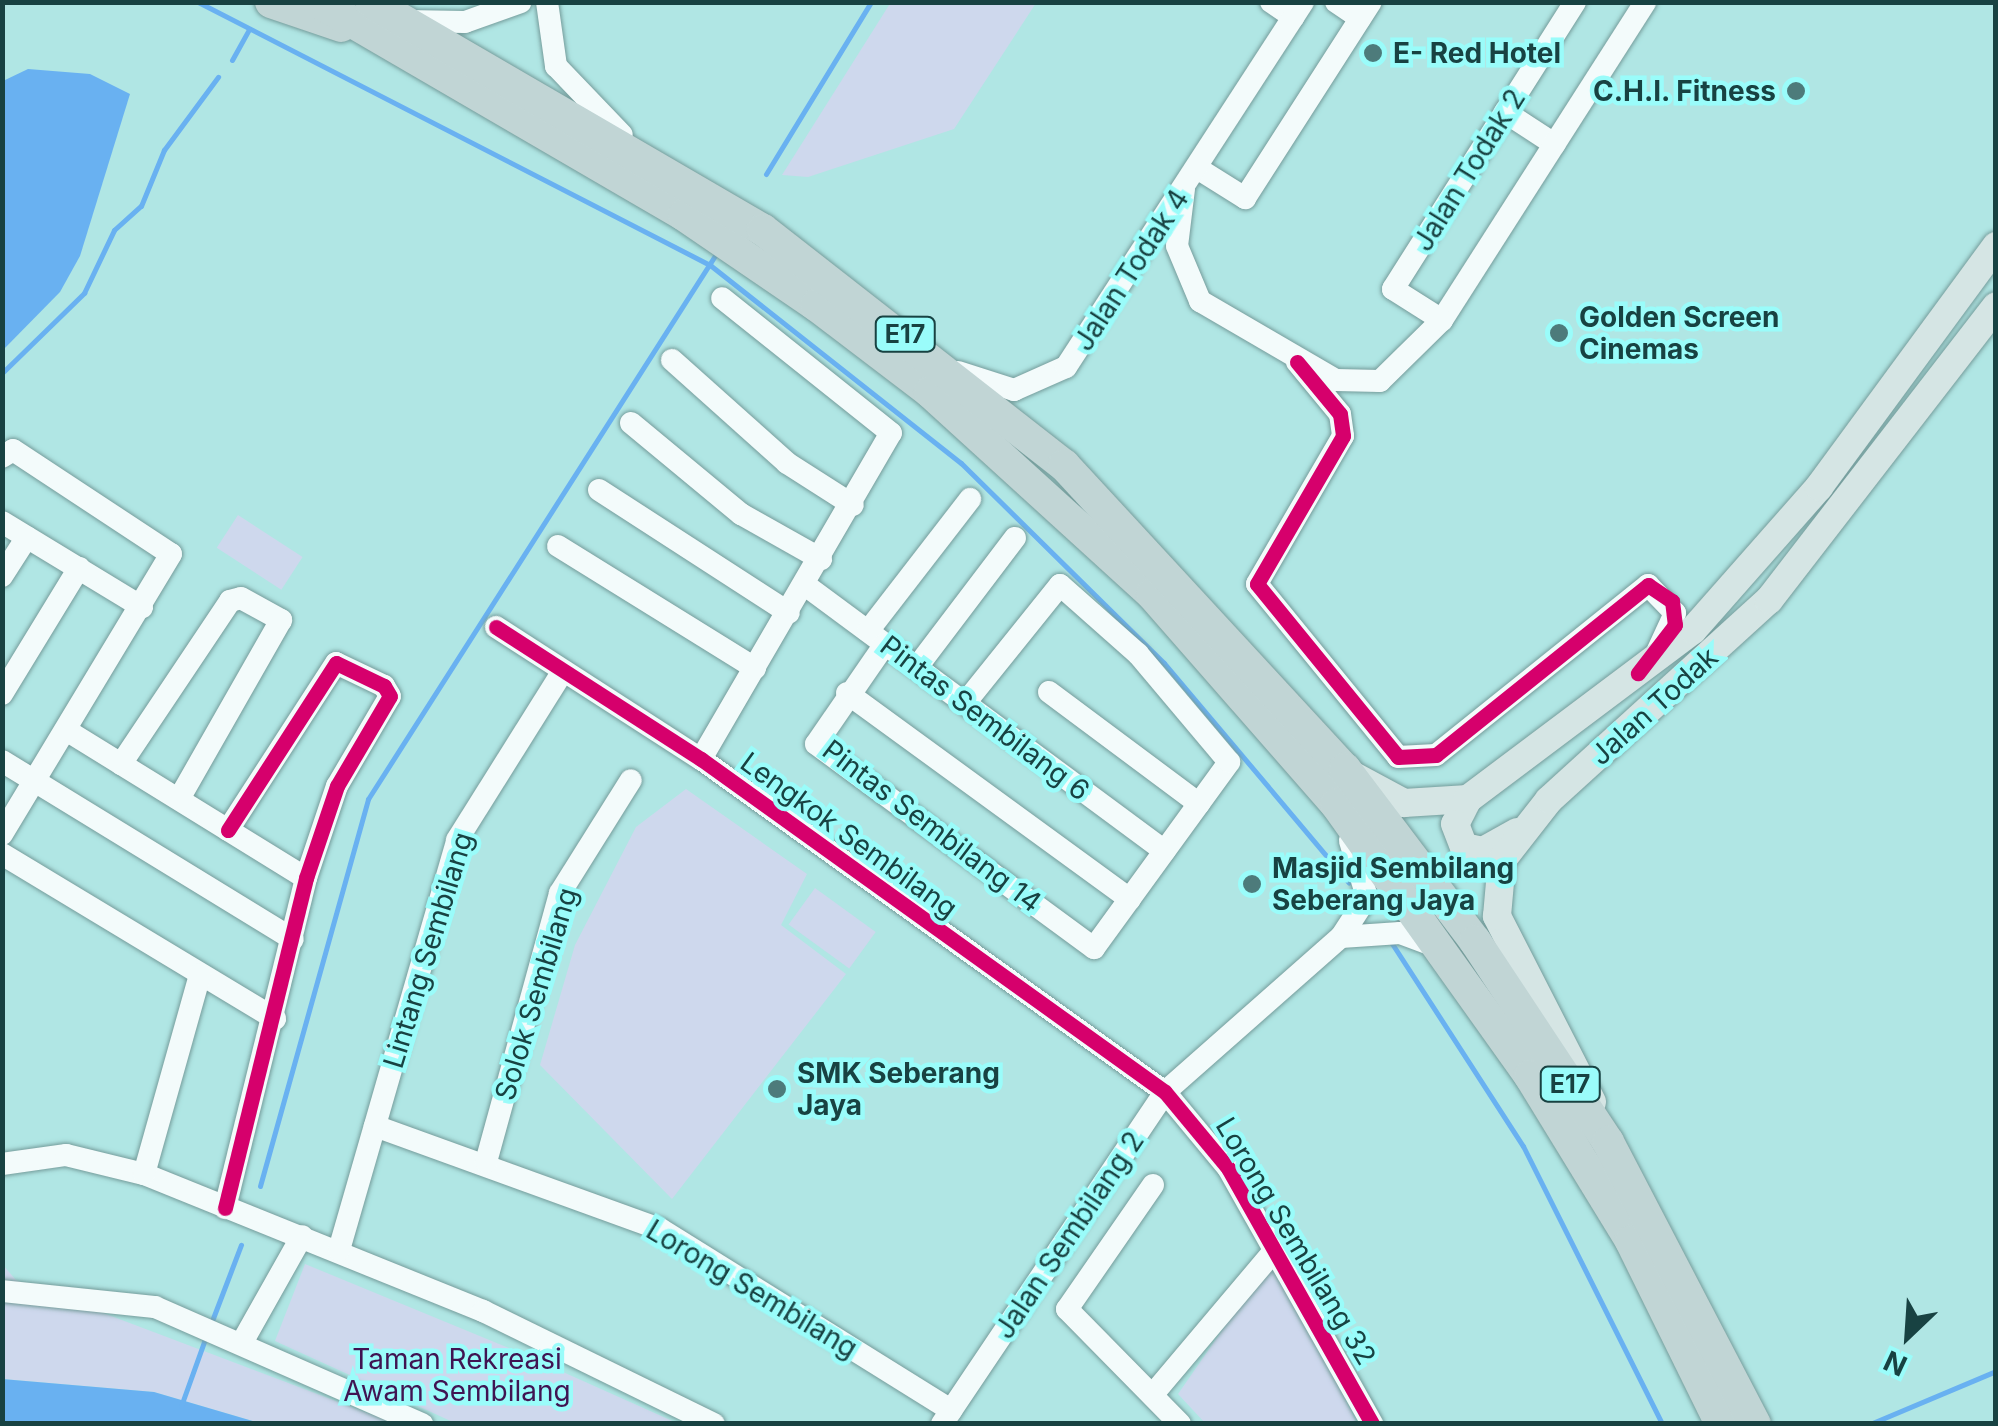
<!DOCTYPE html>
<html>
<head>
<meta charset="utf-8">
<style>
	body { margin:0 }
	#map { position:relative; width:1998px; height:1426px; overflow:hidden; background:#b0e6e4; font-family:Inter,sans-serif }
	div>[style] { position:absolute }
	.green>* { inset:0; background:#ced8ed; transform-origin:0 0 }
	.water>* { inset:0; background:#69b1f1 }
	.stream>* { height:5px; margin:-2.5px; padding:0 2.5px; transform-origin:2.5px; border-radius:2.5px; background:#69b1f1 }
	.roads { filter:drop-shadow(0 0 2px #759c9b) drop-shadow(0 0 2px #759c9b) }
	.minor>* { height:22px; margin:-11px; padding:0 11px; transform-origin:11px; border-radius:11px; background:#f3fbfb }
	.major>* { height:28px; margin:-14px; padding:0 14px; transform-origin:14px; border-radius:14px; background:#d5e5e4 }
	.highway>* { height:32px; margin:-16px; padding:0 16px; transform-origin:16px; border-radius:16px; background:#c1d5d5 }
	.cycleway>* { height:15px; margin:-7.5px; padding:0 7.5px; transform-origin:7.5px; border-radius:7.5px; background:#d6006c }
	.dots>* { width:28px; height:28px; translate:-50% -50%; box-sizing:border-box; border:5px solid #9afcfa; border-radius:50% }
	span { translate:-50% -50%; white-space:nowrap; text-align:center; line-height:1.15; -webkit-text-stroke:9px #9afcfa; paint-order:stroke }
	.shield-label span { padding:2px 8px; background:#9afcfa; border:2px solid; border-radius:8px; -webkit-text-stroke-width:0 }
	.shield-label { font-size:25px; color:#184242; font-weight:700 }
	.poi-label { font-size:28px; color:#184242; font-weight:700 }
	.left { translate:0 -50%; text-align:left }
	.right { translate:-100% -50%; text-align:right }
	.street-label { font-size:28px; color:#184242 }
	.park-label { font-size:28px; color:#401452 }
	.frame { position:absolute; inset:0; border:5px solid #184242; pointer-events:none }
	.north { position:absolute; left:1858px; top:1286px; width:100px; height:100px; -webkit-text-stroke:8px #9afcfa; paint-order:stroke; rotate:205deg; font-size:28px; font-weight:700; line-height:40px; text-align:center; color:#184242 }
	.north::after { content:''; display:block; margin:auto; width:35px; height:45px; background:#184242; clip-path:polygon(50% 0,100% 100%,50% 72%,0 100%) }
</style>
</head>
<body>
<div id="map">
	<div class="green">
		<i style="clip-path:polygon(891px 2px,1036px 3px,954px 129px,808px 177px,782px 175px)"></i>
		<i style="left:238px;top:515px;width:77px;height:39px;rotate:33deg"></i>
		<i style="clip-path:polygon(686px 789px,807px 874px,781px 925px,846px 974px,672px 1199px,540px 1065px,575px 945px,636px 827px)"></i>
		<i style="left:815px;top:888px;width:75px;height:45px;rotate:36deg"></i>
		<i style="clip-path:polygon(1273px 1257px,1357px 1423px,1205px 1423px,1178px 1394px)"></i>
		<i style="clip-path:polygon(2px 1264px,16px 1280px,394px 1423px,259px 1423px,154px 1392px,3px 1379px)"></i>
		<i style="clip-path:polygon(305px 1264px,516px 1351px,677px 1423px,455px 1423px,275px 1341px)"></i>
	</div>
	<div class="water">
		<i style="clip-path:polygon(28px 69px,90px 74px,130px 94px,80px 256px,60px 292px,3px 350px,3px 81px)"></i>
		<i style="clip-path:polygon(2px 1379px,154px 1392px,259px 1423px,3px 1423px)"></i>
	</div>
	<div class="stream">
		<i style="left:198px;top:2px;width:576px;rotate:27.19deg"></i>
		<i style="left:710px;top:265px;width:320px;rotate:38.3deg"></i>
		<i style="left:961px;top:463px;width:285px;rotate:44.6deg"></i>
		<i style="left:1164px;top:663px;width:287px;rotate:49.9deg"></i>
		<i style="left:232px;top:60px;width:35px;rotate:-61deg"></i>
		<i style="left:766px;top:174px;width:202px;rotate:-58.6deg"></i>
		<i style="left:2px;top:373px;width:115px;rotate:-44.3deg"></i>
		<i style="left:84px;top:293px;width:70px;rotate:-64.5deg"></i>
		<i style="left:114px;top:230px;width:36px;rotate:-42deg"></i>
		<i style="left:141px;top:206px;width:61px;rotate:-67.7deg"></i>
		<i style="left:164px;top:150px;width:91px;rotate:-53.5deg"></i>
		<i style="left:1391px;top:942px;width:243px;rotate:57.1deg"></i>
		<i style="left:1523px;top:1146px;width:311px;rotate:63.4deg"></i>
		<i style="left:260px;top:1186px;width:402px;rotate:-74.4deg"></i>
		<i style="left:368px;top:799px;width:647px;rotate:-57.44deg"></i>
		<i style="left:210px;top:1326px;width:87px;rotate:-69.1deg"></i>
		<i style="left:181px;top:1406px;width:74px;rotate:-70.3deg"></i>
		<i style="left:1870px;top:1424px;width:137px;rotate:-22.8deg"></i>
	</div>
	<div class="roads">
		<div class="minor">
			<i style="left:547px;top:2px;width:65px;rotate:82deg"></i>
			<i style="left:556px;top:66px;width:95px;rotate:46.3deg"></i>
			<i style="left:1271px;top:2px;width:27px;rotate:34deg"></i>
			<i style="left:1336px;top:2px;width:29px;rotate:34deg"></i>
			<i style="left:406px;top:21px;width:59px;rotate:1deg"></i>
			<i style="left:465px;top:22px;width:59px;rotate:-19.7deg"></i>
			<i style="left:1505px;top:112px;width:59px;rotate:33.1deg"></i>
			<i style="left:1197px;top:168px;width:57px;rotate:32deg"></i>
			<i style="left:1245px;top:198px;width:233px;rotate:-57.3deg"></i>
			<i style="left:1184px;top:189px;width:57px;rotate:97deg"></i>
			<i style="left:1177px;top:246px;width:60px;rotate:67.3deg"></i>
			<i style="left:1200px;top:301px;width:157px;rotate:30.2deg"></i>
			<i style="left:1336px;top:380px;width:44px;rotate:1.3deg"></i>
			<i style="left:1380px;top:381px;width:87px;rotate:-44.5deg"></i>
			<i style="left:1442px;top:320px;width:377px;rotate:-57.4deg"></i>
			<i style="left:1442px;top:320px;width:58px;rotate:-147.7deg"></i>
			<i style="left:1393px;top:289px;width:340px;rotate:-57.6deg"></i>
			<i style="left:672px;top:360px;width:154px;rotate:41.8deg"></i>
			<i style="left:787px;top:463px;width:78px;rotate:32.5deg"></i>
			<i style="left:1297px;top:362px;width:67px;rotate:50.4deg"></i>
			<i style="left:1340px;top:414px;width:22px;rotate:82deg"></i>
			<i style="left:1343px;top:436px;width:171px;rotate:120.2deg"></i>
			<i style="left:1257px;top:584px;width:223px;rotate:50.8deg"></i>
			<i style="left:1398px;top:757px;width:38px;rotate:-3deg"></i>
			<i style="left:1436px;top:755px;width:272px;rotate:-38.7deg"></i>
			<i style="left:1648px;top:585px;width:39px;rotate:46deg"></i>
			<i style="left:1675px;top:613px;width:43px;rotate:114.8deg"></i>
			<i style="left:958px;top:372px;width:59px;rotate:17.8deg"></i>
			<i style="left:1014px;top:390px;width:57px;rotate:-23.9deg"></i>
			<i style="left:1066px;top:367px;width:435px;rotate:-57deg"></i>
			<i style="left:631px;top:423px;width:143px;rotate:39.6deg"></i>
			<i style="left:741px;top:514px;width:92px;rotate:29.4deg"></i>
			<i style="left:2px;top:457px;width:13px;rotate:-32deg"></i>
			<i style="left:13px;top:450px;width:189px;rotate:33.4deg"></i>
			<i style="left:171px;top:554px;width:327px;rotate:121.1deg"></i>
			<i style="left:599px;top:490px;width:226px;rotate:32.9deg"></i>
			<i style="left:2px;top:522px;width:164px;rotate:31.3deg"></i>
			<i style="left:558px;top:546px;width:232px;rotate:31.8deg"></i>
			<i style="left:2px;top:576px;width:46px;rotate:-57.3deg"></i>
			<i style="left:805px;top:585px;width:447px;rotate:36.5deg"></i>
			<i style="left:496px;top:627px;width:244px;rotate:32.8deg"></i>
			<i style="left:701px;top:759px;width:571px;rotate:35.67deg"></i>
			<i style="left:1165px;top:1092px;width:99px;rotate:50.3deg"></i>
			<i style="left:1228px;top:1168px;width:294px;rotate:60.6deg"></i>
			<i style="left:868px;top:631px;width:167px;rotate:-52.3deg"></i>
			<i style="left:885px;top:644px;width:121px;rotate:124.6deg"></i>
			<i style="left:816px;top:744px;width:345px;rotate:36.3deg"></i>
			<i style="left:1094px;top:948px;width:230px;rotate:-54deg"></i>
			<i style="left:1229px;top:762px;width:141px;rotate:-130.1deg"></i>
			<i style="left:1138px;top:654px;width:104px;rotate:-138.5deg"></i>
			<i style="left:1060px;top:585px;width:151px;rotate:128.8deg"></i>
			<i style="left:917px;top:667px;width:162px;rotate:-52.8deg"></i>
			<i style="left:1049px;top:692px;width:187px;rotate:36.7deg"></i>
			<i style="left:847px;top:693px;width:350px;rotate:36.1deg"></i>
			<i style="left:2px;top:694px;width:148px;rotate:-58.6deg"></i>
			<i style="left:66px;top:730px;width:282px;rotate:31.7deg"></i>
			<i style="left:701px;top:759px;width:377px;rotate:-59.8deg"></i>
			<i style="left:891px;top:433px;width:216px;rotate:-141.4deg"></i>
			<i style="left:2px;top:761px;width:341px;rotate:31.5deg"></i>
			<i style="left:121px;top:764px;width:196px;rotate:-56.2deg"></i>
			<i style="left:230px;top:601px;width:11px;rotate:-15deg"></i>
			<i style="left:241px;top:598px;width:46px;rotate:28.8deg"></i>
			<i style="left:281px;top:620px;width:206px;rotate:119.7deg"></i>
			<i style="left:2px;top:854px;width:319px;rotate:31.1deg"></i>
			<i style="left:1341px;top:937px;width:59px;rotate:-3.9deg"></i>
			<i style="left:1400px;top:933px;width:40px;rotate:20.2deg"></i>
			<i style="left:375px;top:1126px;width:303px;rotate:19.9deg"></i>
			<i style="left:660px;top:1229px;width:343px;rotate:31.9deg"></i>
			<i style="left:486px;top:1162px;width:279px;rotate:-74.6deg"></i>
			<i style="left:560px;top:893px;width:133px;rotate:-57.9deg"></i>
			<i style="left:2px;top:1164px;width:65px;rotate:-8deg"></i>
			<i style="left:66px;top:1155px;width:80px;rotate:13.7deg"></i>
			<i style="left:144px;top:1174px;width:366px;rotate:22deg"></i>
			<i style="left:483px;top:1311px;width:257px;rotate:26.1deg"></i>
			<i style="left:144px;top:1174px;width:207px;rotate:-74.3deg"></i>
			<i style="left:1153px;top:1185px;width:151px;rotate:124.7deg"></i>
			<i style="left:1067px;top:1309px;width:161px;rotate:45.5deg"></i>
			<i style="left:225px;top:1208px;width:340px;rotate:-76.2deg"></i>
			<i style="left:306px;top:878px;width:97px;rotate:-71.4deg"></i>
			<i style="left:337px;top:786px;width:104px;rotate:-59.5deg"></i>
			<i style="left:390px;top:696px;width:12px;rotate:-121deg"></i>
			<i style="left:384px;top:686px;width:53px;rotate:-154.4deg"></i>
			<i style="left:336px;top:663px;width:199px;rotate:122.9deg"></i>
			<i style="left:339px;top:1250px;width:427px;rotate:-73.9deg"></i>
			<i style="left:457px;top:840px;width:199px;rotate:-57.9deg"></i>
			<i style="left:2px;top:1291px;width:154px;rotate:6deg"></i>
			<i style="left:155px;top:1307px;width:292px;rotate:23.7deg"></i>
			<i style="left:244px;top:1339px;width:118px;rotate:-60.6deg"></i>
			<i style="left:1154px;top:1393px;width:187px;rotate:-49.8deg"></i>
			<i style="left:942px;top:1424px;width:400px;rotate:-56.1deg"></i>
			<i style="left:1165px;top:1092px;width:235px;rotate:-41.4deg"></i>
			<i style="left:1341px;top:937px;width:48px;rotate:-57deg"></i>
			<i style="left:1367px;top:897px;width:59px;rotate:-106.9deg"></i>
		</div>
		<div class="major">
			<i style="left:1354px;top:776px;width:57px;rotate:28.4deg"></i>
			<i style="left:1404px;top:803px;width:64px;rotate:-3.6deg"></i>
			<i style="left:1468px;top:799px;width:281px;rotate:-36.9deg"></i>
			<i style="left:1693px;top:630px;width:191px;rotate:-48.6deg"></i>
			<i style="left:1819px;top:487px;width:299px;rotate:-53.7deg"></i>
			<i style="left:1468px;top:799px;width:28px;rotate:117deg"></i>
			<i style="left:1455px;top:824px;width:25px;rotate:69deg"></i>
			<i style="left:1464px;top:847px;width:19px;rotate:12deg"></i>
			<i style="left:1483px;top:851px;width:39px;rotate:-29deg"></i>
			<i style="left:1592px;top:1102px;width:209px;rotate:-117.1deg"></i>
			<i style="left:1497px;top:916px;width:56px;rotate:-84.9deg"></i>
			<i style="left:1502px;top:860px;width:76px;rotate:-51.9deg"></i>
			<i style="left:1549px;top:800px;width:297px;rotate:-42.3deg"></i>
			<i style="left:1769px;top:600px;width:371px;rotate:-52.3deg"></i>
		</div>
		<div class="highway">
			<i style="left:271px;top:2px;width:74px;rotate:18.9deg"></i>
			<i style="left:318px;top:2px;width:423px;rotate:30.2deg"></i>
			<i style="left:684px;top:215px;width:160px;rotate:34.3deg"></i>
			<i style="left:816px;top:305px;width:143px;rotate:37.3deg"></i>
			<i style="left:930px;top:392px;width:300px;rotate:42.3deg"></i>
			<i style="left:1152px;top:594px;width:279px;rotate:48.8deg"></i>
			<i style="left:1336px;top:804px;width:334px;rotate:54.5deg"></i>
			<i style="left:1530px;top:1076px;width:193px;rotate:58.5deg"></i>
			<i style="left:1631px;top:1241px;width:204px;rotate:63.8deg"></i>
			<i style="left:371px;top:2px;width:453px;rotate:30.2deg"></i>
			<i style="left:763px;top:230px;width:382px;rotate:38deg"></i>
			<i style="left:1064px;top:465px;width:414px;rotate:47.3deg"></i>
			<i style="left:1345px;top:769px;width:216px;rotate:52.9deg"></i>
			<i style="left:1475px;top:941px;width:241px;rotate:56.5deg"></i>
			<i style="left:1608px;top:1142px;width:318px;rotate:62.5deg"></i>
		</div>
	</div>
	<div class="cycleway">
		<i style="left:1297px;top:362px;width:67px;rotate:50.4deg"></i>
		<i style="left:1340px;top:414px;width:22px;rotate:82deg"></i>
		<i style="left:1343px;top:436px;width:171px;rotate:120.2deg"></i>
		<i style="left:1257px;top:584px;width:223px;rotate:50.8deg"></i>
		<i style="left:1398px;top:757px;width:38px;rotate:-3deg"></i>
		<i style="left:1436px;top:755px;width:272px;rotate:-38.7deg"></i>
		<i style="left:1648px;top:585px;width:29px;rotate:34deg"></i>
		<i style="left:1672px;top:601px;width:24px;rotate:83deg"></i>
		<i style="left:1675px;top:625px;width:61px;rotate:127.6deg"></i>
		<i style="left:496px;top:627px;width:244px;rotate:32.8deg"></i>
		<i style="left:701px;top:759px;width:571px;rotate:35.67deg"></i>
		<i style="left:1165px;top:1092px;width:99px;rotate:50.3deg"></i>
		<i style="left:1228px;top:1168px;width:294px;rotate:60.6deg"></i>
		<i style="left:225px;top:1208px;width:340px;rotate:-76.2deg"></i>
		<i style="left:306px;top:878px;width:97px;rotate:-71.4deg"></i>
		<i style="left:337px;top:786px;width:104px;rotate:-59.5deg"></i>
		<i style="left:390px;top:696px;width:12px;rotate:-121deg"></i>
		<i style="left:384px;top:686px;width:53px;rotate:-154.4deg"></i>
		<i style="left:336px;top:663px;width:199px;rotate:122.9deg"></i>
	</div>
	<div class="dots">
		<i style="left:1373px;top:53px;background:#4d7b7b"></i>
		<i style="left:1796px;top:91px;background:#4d7b7b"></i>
		<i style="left:1559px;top:333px;background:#4d7b7b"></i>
		<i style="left:1252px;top:884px;background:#4d7b7b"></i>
		<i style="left:777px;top:1089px;background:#4d7b7b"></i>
	</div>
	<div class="shield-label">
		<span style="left:905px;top:334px">E17</span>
		<span style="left:1570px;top:1084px">E17</span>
	</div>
	<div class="poi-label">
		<span class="left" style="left:1393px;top:53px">E- Red Hotel</span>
		<span class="right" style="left:1776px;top:91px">C.H.I. Fitness</span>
		<span class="left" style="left:1579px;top:333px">Golden Screen<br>Cinemas</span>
		<span class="left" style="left:1272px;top:884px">Masjid Sembilang<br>Seberang Jaya</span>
		<span class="left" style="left:797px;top:1089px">SMK Seberang<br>Jaya</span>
	</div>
	<div class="street-label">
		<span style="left:1469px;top:170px;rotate:-58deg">Jalan Todak 2</span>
		<span style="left:1131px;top:270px;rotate:-57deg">Jalan Todak 4</span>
		<span style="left:1654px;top:706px;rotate:-42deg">Jalan Todak</span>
		<span style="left:985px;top:718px;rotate:37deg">Pintas Sembilang 6</span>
		<span style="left:932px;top:826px;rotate:37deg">Pintas Sembilang 14</span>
		<span style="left:849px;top:835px;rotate:36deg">Lengkok Sembilang</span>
		<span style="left:428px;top:950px;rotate:-73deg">Lintang Sembilang</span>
		<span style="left:536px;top:994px;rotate:-73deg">Solok Sembilang</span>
		<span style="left:1069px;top:1235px;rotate:-56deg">Jalan Sembilang 2</span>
		<span style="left:1296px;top:1241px;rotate:59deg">Lorong Sembilang 32</span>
		<span style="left:752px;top:1289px;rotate:31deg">Lorong Sembilang</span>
	</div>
	<div class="park-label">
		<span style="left:457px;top:1375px">Taman Rekreasi<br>Awam Sembilang</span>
	</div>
	<div class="frame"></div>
	<div class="north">N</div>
</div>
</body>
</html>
